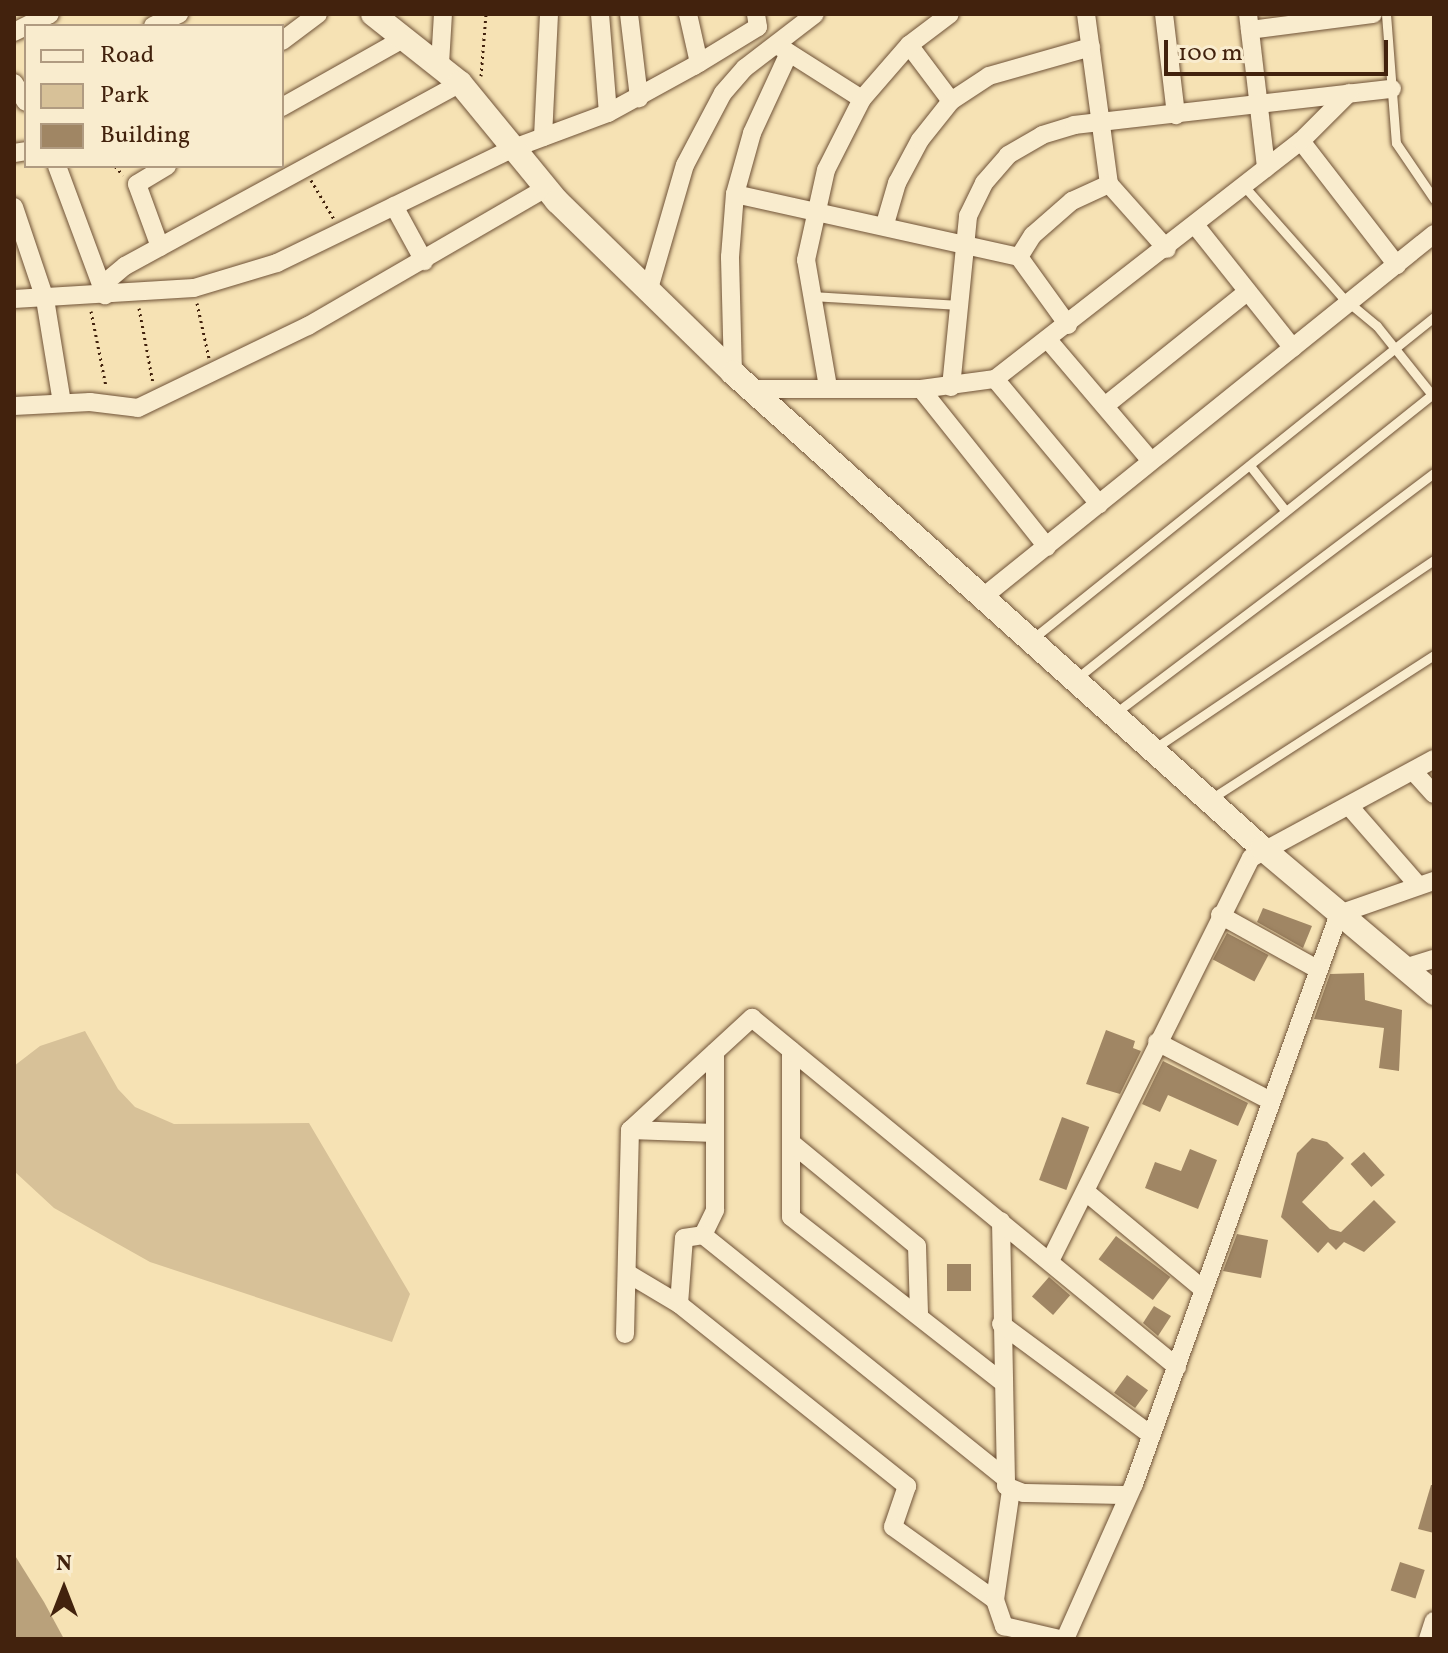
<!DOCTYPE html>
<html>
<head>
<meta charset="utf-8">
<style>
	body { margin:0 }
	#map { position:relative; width:1448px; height:1653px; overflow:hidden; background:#f6e2b4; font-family:Vollkorn,serif }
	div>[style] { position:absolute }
	.green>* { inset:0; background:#d7c198 }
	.water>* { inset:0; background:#b9a17b }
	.building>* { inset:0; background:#a08664; transform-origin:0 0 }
	.path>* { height:3px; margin-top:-1.5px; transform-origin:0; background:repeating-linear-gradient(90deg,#42220d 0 2px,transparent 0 6px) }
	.roads { filter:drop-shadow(0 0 2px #6f5237) drop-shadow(0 0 2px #6f5237) }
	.lane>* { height:9px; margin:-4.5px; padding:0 4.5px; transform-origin:4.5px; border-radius:4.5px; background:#f9ecce }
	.street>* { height:18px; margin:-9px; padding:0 9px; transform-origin:9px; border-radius:9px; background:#f9ecce }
	.secondary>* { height:24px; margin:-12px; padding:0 12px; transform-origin:12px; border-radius:12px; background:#f9ecce }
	span { translate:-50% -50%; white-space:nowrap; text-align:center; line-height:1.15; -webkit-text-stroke:6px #f9ecce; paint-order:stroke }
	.frame { position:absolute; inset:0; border:16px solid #42220d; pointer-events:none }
	.legend { position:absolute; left:24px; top:24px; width:260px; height:144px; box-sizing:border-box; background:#f9ecce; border:2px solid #b09b81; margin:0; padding:10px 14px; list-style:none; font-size:24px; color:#42220d }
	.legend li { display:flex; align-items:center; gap:16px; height:40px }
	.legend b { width:40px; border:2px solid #b09b81 }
	.north { position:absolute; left:24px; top:1549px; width:80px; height:80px; -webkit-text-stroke:6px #f9ecce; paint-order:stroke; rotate:0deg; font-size:22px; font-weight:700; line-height:32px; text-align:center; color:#42220d }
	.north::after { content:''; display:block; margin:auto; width:28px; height:36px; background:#42220d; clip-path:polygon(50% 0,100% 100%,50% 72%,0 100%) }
	.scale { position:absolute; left:1164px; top:40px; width:224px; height:36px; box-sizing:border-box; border:4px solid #42220d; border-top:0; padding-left:10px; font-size:24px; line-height:28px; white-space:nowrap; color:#42220d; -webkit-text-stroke:6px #f9ecce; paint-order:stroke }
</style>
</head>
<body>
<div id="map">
	<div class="green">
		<i style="clip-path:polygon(85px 1031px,118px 1089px,135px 1107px,174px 1124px,309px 1123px,410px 1294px,392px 1342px,150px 1262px,54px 1208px,14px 1171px,14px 1066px,40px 1046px)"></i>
	</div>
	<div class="water">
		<i style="clip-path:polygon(14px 1554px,44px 1602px,64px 1639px,14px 1639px)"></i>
	</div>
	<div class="building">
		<i style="clip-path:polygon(1263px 908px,1312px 926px,1303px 948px,1257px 922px)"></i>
		<i style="left:1227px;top:933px;width:47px;height:30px;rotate:28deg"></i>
		<i style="clip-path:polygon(1364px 973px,1365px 1000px,1402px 1010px,1399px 1071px,1379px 1068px,1384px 1028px,1314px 1019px,1330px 974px)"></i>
		<i style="clip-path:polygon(1106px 1030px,1135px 1041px,1133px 1048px,1141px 1051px,1120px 1094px,1086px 1084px)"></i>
		<i style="clip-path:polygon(1163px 1061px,1248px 1103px,1238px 1126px,1168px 1095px,1160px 1112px,1142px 1104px)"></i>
		<i style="left:1062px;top:1117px;width:29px;height:67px;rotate:20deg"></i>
		<i style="clip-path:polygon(1312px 1138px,1327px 1142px,1344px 1158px,1302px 1202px,1330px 1229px,1341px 1232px,1374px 1200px,1396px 1222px,1364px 1252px,1344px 1242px,1336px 1250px,1328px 1242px,1318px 1253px,1281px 1217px,1297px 1153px)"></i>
		<i style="clip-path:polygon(1190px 1149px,1217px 1160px,1198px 1209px,1145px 1188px,1155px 1162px,1181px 1171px)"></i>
		<i style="left:1364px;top:1152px;width:31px;height:18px;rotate:48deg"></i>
		<i style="clip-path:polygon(1237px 1234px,1268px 1240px,1261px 1278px,1223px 1271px)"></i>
		<i style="left:1116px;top:1236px;width:68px;height:29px;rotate:37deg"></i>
		<i style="left:947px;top:1264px;width:24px;height:27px"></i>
		<i style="left:1049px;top:1277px;width:28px;height:26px;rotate:41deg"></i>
		<i style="clip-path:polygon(1154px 1306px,1171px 1316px,1158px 1336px,1143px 1323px)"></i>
		<i style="left:1127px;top:1375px;width:26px;height:22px;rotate:36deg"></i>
		<i style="clip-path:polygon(1431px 1485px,1434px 1485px,1434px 1533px,1418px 1529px)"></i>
		<i style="left:1400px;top:1562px;width:26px;height:30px;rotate:18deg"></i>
	</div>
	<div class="path">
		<i style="left:481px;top:76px;width:62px;rotate:-85.4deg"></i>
		<i style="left:115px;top:166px;width:12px;rotate:48deg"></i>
		<i style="left:311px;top:180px;width:45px;rotate:59.5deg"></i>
		<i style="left:197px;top:303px;width:56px;rotate:77.7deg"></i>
		<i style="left:139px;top:308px;width:76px;rotate:79.4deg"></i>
		<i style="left:91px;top:311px;width:76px;rotate:78.7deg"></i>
	</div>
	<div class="roads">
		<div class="lane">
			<i style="left:1386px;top:14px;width:129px;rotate:85.6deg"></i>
			<i style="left:1396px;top:143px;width:68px;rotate:55.8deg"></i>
			<i style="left:1243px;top:185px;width:149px;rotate:48.5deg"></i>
			<i style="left:1342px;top:297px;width:45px;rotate:39.6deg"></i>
			<i style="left:1377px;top:326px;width:88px;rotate:51.4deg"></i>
			<i style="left:812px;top:296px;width:147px;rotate:3.5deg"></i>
			<i style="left:1251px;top:467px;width:53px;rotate:51.8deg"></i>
			<i style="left:1031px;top:640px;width:516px;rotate:-38.71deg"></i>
			<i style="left:1077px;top:678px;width:457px;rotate:-38.6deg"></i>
			<i style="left:1114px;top:714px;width:401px;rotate:-37deg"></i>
			<i style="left:1155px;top:748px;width:336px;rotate:-34deg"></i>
			<i style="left:1209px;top:800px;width:268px;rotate:-32.8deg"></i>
		</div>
		<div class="street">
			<i style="left:600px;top:14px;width:99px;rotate:85.4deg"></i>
			<i style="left:629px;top:14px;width:85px;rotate:83.2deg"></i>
			<i style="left:1086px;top:14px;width:172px;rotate:82.3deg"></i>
			<i style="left:1109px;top:184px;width:87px;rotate:48.3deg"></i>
			<i style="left:1164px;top:14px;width:102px;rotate:83.2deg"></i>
			<i style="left:1248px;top:14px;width:155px;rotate:83.3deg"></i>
			<i style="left:153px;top:26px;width:29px;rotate:-25deg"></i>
			<i style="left:1250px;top:30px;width:124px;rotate:-7.4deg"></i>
			<i style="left:14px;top:32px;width:40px;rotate:-26.6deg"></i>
			<i style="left:282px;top:41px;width:45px;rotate:-36.9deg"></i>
			<i style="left:909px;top:45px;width:70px;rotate:53.1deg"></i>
			<i style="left:780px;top:47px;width:97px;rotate:32.4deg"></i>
			<i style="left:699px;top:63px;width:69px;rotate:-31.4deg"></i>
			<i style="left:758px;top:27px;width:13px;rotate:-99deg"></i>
			<i style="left:440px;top:64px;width:50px;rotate:-86.6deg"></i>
			<i style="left:14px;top:83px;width:22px;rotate:58deg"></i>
			<i style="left:282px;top:107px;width:142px;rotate:-29.4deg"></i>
			<i style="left:543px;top:137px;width:123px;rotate:-87.2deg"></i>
			<i style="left:1301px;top:141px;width:157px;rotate:52.3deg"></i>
			<i style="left:14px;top:153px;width:12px;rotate:-9deg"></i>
			<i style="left:57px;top:166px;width:138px;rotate:69.6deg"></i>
			<i style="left:735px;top:194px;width:291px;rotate:12.5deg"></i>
			<i style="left:394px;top:206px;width:63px;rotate:61.4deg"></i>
			<i style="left:14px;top:207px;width:97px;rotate:71.4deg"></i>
			<i style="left:45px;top:299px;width:105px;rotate:80.7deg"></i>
			<i style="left:885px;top:224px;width:43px;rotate:-73.7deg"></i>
			<i style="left:897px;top:183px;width:49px;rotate:-61.9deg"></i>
			<i style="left:920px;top:140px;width:50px;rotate:-51.5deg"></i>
			<i style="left:951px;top:101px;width:45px;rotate:-33.3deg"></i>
			<i style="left:989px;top:76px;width:106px;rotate:-15.9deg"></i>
			<i style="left:1195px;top:225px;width:157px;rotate:51.5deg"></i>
			<i style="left:160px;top:247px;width:67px;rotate:-110.1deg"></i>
			<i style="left:137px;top:184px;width:35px;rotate:-31deg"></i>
			<i style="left:101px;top:286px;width:31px;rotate:-40deg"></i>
			<i style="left:125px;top:266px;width:382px;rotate:-28.6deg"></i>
			<i style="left:648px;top:292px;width:132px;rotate:-73.8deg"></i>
			<i style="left:685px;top:165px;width:81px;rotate:-62.2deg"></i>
			<i style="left:723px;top:93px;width:33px;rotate:-49deg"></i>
			<i style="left:745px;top:68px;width:88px;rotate:-37.6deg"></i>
			<i style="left:14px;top:299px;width:180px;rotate:-3.5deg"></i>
			<i style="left:194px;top:288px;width:87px;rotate:-16.8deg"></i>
			<i style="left:277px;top:263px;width:263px;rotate:-25.9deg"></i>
			<i style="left:514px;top:148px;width:100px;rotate:-20.4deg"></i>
			<i style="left:608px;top:113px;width:98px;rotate:-28.7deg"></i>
			<i style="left:694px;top:66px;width:6px;rotate:-31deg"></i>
			<i style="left:699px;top:63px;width:50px;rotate:-102.7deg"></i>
			<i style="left:1068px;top:325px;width:84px;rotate:-125.8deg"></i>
			<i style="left:1019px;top:257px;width:26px;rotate:-58deg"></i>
			<i style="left:1033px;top:235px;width:52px;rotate:-41.1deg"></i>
			<i style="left:1072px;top:201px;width:41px;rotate:-24.7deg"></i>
			<i style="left:1049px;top:341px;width:157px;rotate:49.6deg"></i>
			<i style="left:733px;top:373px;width:116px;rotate:-91.5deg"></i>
			<i style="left:730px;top:257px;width:63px;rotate:-85.5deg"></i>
			<i style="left:735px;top:194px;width:63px;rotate:-74.4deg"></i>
			<i style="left:752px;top:133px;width:88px;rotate:-65.2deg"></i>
			<i style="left:995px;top:379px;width:163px;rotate:50.2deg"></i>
			<i style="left:828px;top:387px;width:129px;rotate:-99.8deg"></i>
			<i style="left:806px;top:260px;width:92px;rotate:-77.5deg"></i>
			<i style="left:826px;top:170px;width:80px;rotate:-63.1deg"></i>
			<i style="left:862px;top:99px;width:72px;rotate:-49deg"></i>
			<i style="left:909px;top:45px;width:51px;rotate:-37.1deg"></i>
			<i style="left:951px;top:387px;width:172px;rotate:-84.3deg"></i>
			<i style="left:968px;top:216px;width:37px;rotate:-64deg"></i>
			<i style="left:984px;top:183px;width:37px;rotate:-49deg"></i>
			<i style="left:1008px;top:155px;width:39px;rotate:-30deg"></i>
			<i style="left:1042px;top:135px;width:34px;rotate:-17deg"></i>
			<i style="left:1074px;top:125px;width:320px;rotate:-6.5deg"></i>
			<i style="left:750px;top:389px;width:171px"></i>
			<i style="left:921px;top:389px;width:75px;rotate:-7.7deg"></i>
			<i style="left:995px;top:379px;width:388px;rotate:-37.9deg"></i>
			<i style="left:1301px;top:141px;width:68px;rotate:-45deg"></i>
			<i style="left:921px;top:389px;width:202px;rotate:51.4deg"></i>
			<i style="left:1106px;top:405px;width:179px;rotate:-38.7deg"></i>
			<i style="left:14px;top:406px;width:76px;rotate:-3deg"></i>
			<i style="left:90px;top:402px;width:48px;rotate:7.1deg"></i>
			<i style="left:138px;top:408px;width:189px;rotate:-25.8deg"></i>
			<i style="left:308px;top:326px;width:275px;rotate:-30.1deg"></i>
			<i style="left:983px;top:597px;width:579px;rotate:-38.83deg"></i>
			<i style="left:1413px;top:771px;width:31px;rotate:48deg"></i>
			<i style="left:1349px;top:806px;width:105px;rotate:48.9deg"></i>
			<i style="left:1220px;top:915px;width:113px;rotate:29.1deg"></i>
			<i style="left:1404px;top:968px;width:31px;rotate:-17deg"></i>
			<i style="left:1157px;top:1042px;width:128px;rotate:27.4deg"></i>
			<i style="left:791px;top:1050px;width:167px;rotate:90deg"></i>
			<i style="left:791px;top:1217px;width:268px;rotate:38deg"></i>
			<i style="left:630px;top:1130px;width:85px;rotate:2deg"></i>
			<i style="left:794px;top:1145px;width:159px;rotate:39.4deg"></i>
			<i style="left:917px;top:1246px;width:69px;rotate:88.3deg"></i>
			<i style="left:1086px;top:1192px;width:153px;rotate:39.7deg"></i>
			<i style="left:1001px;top:1221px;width:265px;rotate:88.9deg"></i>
			<i style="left:1006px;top:1486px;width:18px;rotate:22deg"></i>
			<i style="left:1023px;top:1493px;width:103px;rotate:1.1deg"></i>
			<i style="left:703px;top:1235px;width:28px;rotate:-64deg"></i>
			<i style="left:715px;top:1210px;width:158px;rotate:-90deg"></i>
			<i style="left:1051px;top:1259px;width:448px;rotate:-63.5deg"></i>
			<i style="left:1251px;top:858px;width:208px;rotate:-28.4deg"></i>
			<i style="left:627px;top:1273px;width:61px;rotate:30.8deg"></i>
			<i style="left:679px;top:1304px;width:292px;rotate:38.6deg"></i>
			<i style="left:907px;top:1486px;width:43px;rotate:108.9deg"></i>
			<i style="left:893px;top:1527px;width:125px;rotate:35.6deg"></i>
			<i style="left:679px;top:1304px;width:66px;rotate:-85.7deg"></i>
			<i style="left:684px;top:1238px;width:19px;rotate:-9deg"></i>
			<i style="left:703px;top:1235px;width:386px;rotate:38.8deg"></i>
			<i style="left:1001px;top:1324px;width:187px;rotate:36.5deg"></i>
			<i style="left:625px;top:1334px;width:204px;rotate:-88.6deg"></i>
			<i style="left:630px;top:1130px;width:166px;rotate:-42.6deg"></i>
			<i style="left:752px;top:1018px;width:550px;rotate:39.39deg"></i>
			<i style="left:1011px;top:1490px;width:111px;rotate:98.3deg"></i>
			<i style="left:995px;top:1600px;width:28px;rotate:71deg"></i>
			<i style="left:1004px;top:1626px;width:57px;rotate:13.3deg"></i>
			<i style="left:1065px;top:1639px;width:170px;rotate:-66deg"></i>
			<i style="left:1134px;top:1484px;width:606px;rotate:-70.22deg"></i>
			<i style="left:1339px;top:914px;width:101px;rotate:-19.2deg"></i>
			<i style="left:1428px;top:1639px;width:19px;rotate:-72deg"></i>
		</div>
		<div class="secondary">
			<i style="left:373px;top:14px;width:111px;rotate:38.4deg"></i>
			<i style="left:460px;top:83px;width:153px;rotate:50.6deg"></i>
			<i style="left:557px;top:201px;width:246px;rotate:44.3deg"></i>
			<i style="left:733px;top:373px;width:711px;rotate:41.92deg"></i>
			<i style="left:1262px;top:848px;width:225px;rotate:40.1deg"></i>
		</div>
	</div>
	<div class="frame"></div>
	<ul class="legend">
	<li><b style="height:10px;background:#f9ecce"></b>Road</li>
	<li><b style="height:22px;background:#d7c198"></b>Park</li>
	<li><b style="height:22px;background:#a08664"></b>Building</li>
	</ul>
	<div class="north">N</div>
	<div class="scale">100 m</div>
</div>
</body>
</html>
